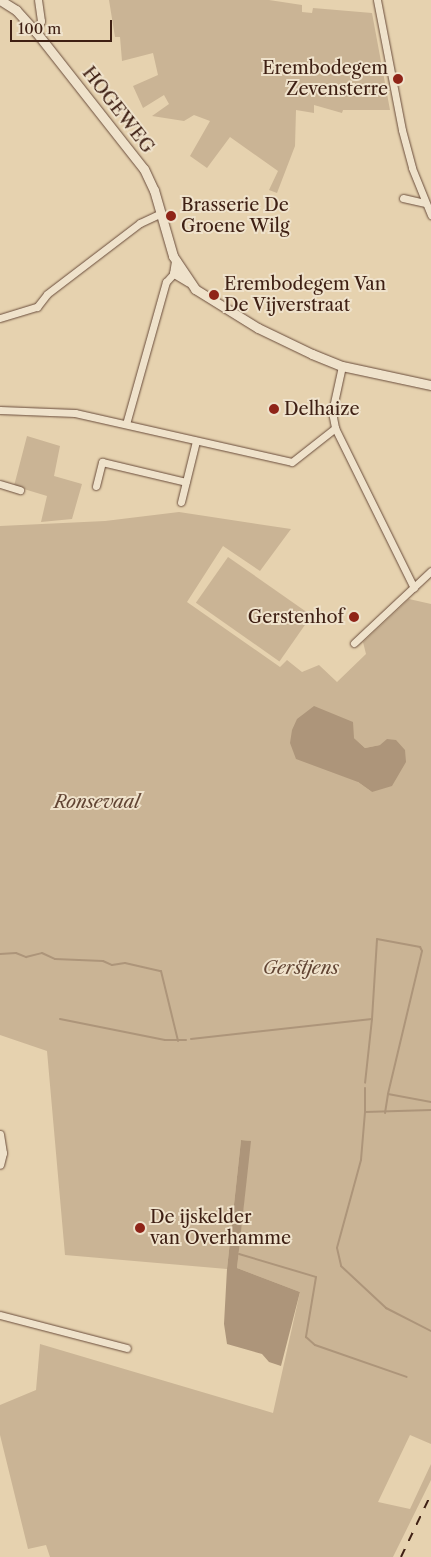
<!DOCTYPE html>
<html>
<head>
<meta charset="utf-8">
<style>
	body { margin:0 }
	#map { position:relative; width:431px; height:1557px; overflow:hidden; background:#e6d2af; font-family:"Libre Caslon Text",serif }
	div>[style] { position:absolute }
	.green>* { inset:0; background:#cab495; transform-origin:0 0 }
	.water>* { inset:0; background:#ad957a }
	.stream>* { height:2px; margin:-1px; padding:0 1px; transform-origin:1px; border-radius:1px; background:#ad957a }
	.roads { filter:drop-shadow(0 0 1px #694c3b) drop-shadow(0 0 1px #694c3b) }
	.minor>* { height:7px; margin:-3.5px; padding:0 3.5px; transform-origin:3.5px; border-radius:3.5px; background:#efe2cb }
	.tertiary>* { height:9px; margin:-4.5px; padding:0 4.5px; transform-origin:4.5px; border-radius:4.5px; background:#efe2cb }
	.rail>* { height:2px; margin-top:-1px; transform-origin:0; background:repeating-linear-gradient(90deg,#3f2014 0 9px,transparent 0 18px) }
	.dots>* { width:14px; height:14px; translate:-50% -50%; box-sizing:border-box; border:2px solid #efe2cb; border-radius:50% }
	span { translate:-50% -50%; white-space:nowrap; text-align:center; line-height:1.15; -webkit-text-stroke:4px #efe2cb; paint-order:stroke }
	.poi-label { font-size:18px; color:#3f2014 }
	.right { translate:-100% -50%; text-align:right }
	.left { translate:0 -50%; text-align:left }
	.street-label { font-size:18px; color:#3f2014 }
	.park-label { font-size:18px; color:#624534; font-style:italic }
	.scale { position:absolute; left:10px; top:20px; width:102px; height:22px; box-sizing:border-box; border:2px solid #3f2014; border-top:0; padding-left:6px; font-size:15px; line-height:18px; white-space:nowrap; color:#3f2014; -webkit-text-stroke:4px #efe2cb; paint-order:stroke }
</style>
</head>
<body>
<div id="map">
	<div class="green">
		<i style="clip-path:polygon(109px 0,269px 0,302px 5px,302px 12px,312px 13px,313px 8px,372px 13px,390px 110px,343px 110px,342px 113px,314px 105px,314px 113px,296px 110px,295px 146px,277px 193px,269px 190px,278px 171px,230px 137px,207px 168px,190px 156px,210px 121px,194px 115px,184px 121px,152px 116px,169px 104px,164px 95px,143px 108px,133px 86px,158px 75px,153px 53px,122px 61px,120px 37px,115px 37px)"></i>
		<i style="clip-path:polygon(27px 436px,60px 446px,54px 476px,82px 484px,72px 519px,41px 522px,47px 496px,14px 486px)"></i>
		<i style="clip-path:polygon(evenodd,179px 512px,291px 529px,260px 571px,223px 546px,187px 602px,280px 667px,287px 660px,302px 672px,319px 665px,337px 682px,366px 654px,363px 642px,409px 599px,431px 604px,431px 1444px,410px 1435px,378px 1502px,410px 1509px,431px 1464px,431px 1480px,393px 1557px,50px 1557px,46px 1545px,28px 1549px,0 1435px,0 1405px,36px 1390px,40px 1344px,273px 1413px,300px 1292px,237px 1268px,250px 1141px,241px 1140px,227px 1269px,65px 1255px,47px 1051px,0 1035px,0 526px,105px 521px,179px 512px,354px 738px,365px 748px,380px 745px,372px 792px,358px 782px,354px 738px)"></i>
		<i style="left:228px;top:557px;width:102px;height:56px;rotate:35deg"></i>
	</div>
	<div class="water">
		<i style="clip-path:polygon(314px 706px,353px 722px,354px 738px,365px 748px,380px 745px,387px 739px,396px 740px,405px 750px,406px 762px,392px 786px,372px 792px,358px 782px,296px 759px,290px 743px,292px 730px,297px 719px)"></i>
		<i style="clip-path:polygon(241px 1140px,251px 1141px,237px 1268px,300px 1292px,281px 1366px,269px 1362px,262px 1354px,227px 1344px,224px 1324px,227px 1269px)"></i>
	</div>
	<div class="stream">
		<i style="left:0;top:954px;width:16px;rotate:-4deg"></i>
		<i style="left:16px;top:953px;width:11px;rotate:22deg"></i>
		<i style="left:26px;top:957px;width:16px;rotate:-14deg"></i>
		<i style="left:42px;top:953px;width:14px;rotate:25deg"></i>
		<i style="left:55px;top:959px;width:48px;rotate:2.4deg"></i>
		<i style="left:103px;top:961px;width:10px;rotate:24deg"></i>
		<i style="left:112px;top:965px;width:13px;rotate:-9deg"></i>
		<i style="left:125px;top:963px;width:37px;rotate:13deg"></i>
		<i style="left:161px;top:971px;width:72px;rotate:76.3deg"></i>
		<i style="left:60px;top:1019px;width:107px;rotate:11.3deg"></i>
		<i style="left:165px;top:1040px;width:21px"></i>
		<i style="left:372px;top:1019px;width:80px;rotate:-86.4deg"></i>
		<i style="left:377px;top:939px;width:44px;rotate:10.5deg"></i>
		<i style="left:420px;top:947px;width:4px;rotate:63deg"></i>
		<i style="left:422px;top:951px;width:147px;rotate:103.4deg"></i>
		<i style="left:191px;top:1039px;width:182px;rotate:-6.3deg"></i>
		<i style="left:372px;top:1019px;width:64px;rotate:96.2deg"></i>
		<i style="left:365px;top:1088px;width:24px;rotate:90deg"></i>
		<i style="left:365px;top:1112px;width:66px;rotate:-1.7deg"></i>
		<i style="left:365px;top:1112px;width:48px;rotate:94.8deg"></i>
		<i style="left:361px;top:1160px;width:91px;rotate:105.3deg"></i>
		<i style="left:337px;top:1248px;width:18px;rotate:77deg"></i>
		<i style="left:341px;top:1266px;width:62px;rotate:43deg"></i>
		<i style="left:386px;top:1308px;width:51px;rotate:27.1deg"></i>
		<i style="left:385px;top:1113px;width:19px;rotate:-81deg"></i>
		<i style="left:388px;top:1094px;width:44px;rotate:10.5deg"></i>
		<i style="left:239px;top:1254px;width:80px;rotate:16.6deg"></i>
		<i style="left:316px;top:1277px;width:61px;rotate:99.5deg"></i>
		<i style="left:306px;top:1337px;width:12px;rotate:42deg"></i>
		<i style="left:315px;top:1345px;width:97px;rotate:19.2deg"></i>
	</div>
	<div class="roads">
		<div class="minor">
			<i style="left:377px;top:0;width:132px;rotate:79.1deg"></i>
			<i style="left:402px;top:130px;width:39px;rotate:75deg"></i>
			<i style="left:412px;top:168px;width:51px;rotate:68deg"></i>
			<i style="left:36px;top:32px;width:12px;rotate:-66deg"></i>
			<i style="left:41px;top:21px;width:21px;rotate:-98deg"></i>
			<i style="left:403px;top:198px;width:23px;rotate:13deg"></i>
			<i style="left:0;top:318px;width:39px;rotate:-17deg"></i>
			<i style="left:37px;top:307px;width:16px;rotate:-52deg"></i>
			<i style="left:47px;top:294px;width:117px;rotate:-37.4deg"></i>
			<i style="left:140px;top:223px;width:23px;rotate:-25deg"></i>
			<i style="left:342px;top:366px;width:47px;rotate:102.3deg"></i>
			<i style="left:332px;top:412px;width:16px;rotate:79deg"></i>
			<i style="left:335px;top:428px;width:178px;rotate:63.7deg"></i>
			<i style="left:0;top:410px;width:75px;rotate:2.3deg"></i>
			<i style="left:75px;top:413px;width:222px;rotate:12.7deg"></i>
			<i style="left:292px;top:462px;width:55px;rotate:-38.3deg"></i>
			<i style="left:126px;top:424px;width:148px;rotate:-74.3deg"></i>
			<i style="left:166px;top:282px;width:12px;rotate:-48deg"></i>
			<i style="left:0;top:484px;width:21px;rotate:17deg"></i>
			<i style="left:96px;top:486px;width:25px;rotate:-76deg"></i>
			<i style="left:102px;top:462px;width:86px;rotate:13.4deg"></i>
			<i style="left:181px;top:502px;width:63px;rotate:-76.2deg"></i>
			<i style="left:354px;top:643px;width:105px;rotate:-43.1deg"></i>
			<i style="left:0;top:1134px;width:19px;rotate:81deg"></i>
			<i style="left:3px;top:1153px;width:12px;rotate:104deg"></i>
			<i style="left:0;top:1315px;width:131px;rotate:14.6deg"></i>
		</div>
		<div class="tertiary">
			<i style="left:0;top:0;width:19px;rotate:32deg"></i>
			<i style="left:16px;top:10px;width:30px;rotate:48deg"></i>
			<i style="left:36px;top:32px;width:174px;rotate:51.8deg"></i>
			<i style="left:144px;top:169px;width:23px;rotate:65deg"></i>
			<i style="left:154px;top:190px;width:69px;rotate:73.9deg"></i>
			<i style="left:173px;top:256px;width:40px;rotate:56deg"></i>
			<i style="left:195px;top:289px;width:74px;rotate:31.8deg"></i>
			<i style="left:258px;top:328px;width:60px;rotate:25.7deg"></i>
			<i style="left:312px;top:354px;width:32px;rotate:22deg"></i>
			<i style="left:342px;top:366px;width:91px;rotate:12.1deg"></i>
			<i style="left:176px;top:261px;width:12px;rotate:99deg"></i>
			<i style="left:174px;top:273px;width:17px;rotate:31deg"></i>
		</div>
	</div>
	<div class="rail">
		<i style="left:401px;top:1557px;width:70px;rotate:-64.5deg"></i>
	</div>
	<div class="dots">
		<i style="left:398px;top:79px;background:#8f2418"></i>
		<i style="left:171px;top:216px;background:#8f2418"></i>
		<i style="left:214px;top:295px;background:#8f2418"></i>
		<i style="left:274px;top:409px;background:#8f2418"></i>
		<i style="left:354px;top:617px;background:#8f2418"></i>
		<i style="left:140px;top:1228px;background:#8f2418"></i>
	</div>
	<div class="poi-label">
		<span class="right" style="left:388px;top:79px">Erembodegem<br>Zevensterre</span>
		<span class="left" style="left:181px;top:216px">Brasserie De<br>Groene Wilg</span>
		<span class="left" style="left:224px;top:295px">Erembodegem Van<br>De Vijverstraat</span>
		<span class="left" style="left:284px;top:409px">Delhaize</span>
		<span class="right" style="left:344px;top:617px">Gerstenhof</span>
		<span class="left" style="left:150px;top:1228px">De ijskelder<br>van Overhamme</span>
	</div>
	<div class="street-label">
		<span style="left:118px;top:110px;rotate:52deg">HOGEWEG</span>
	</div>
	<div class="park-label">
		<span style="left:97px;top:802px">Ronsevaal</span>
		<span style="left:301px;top:968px">Gerstjens</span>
	</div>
	<div class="scale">100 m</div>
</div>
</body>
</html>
